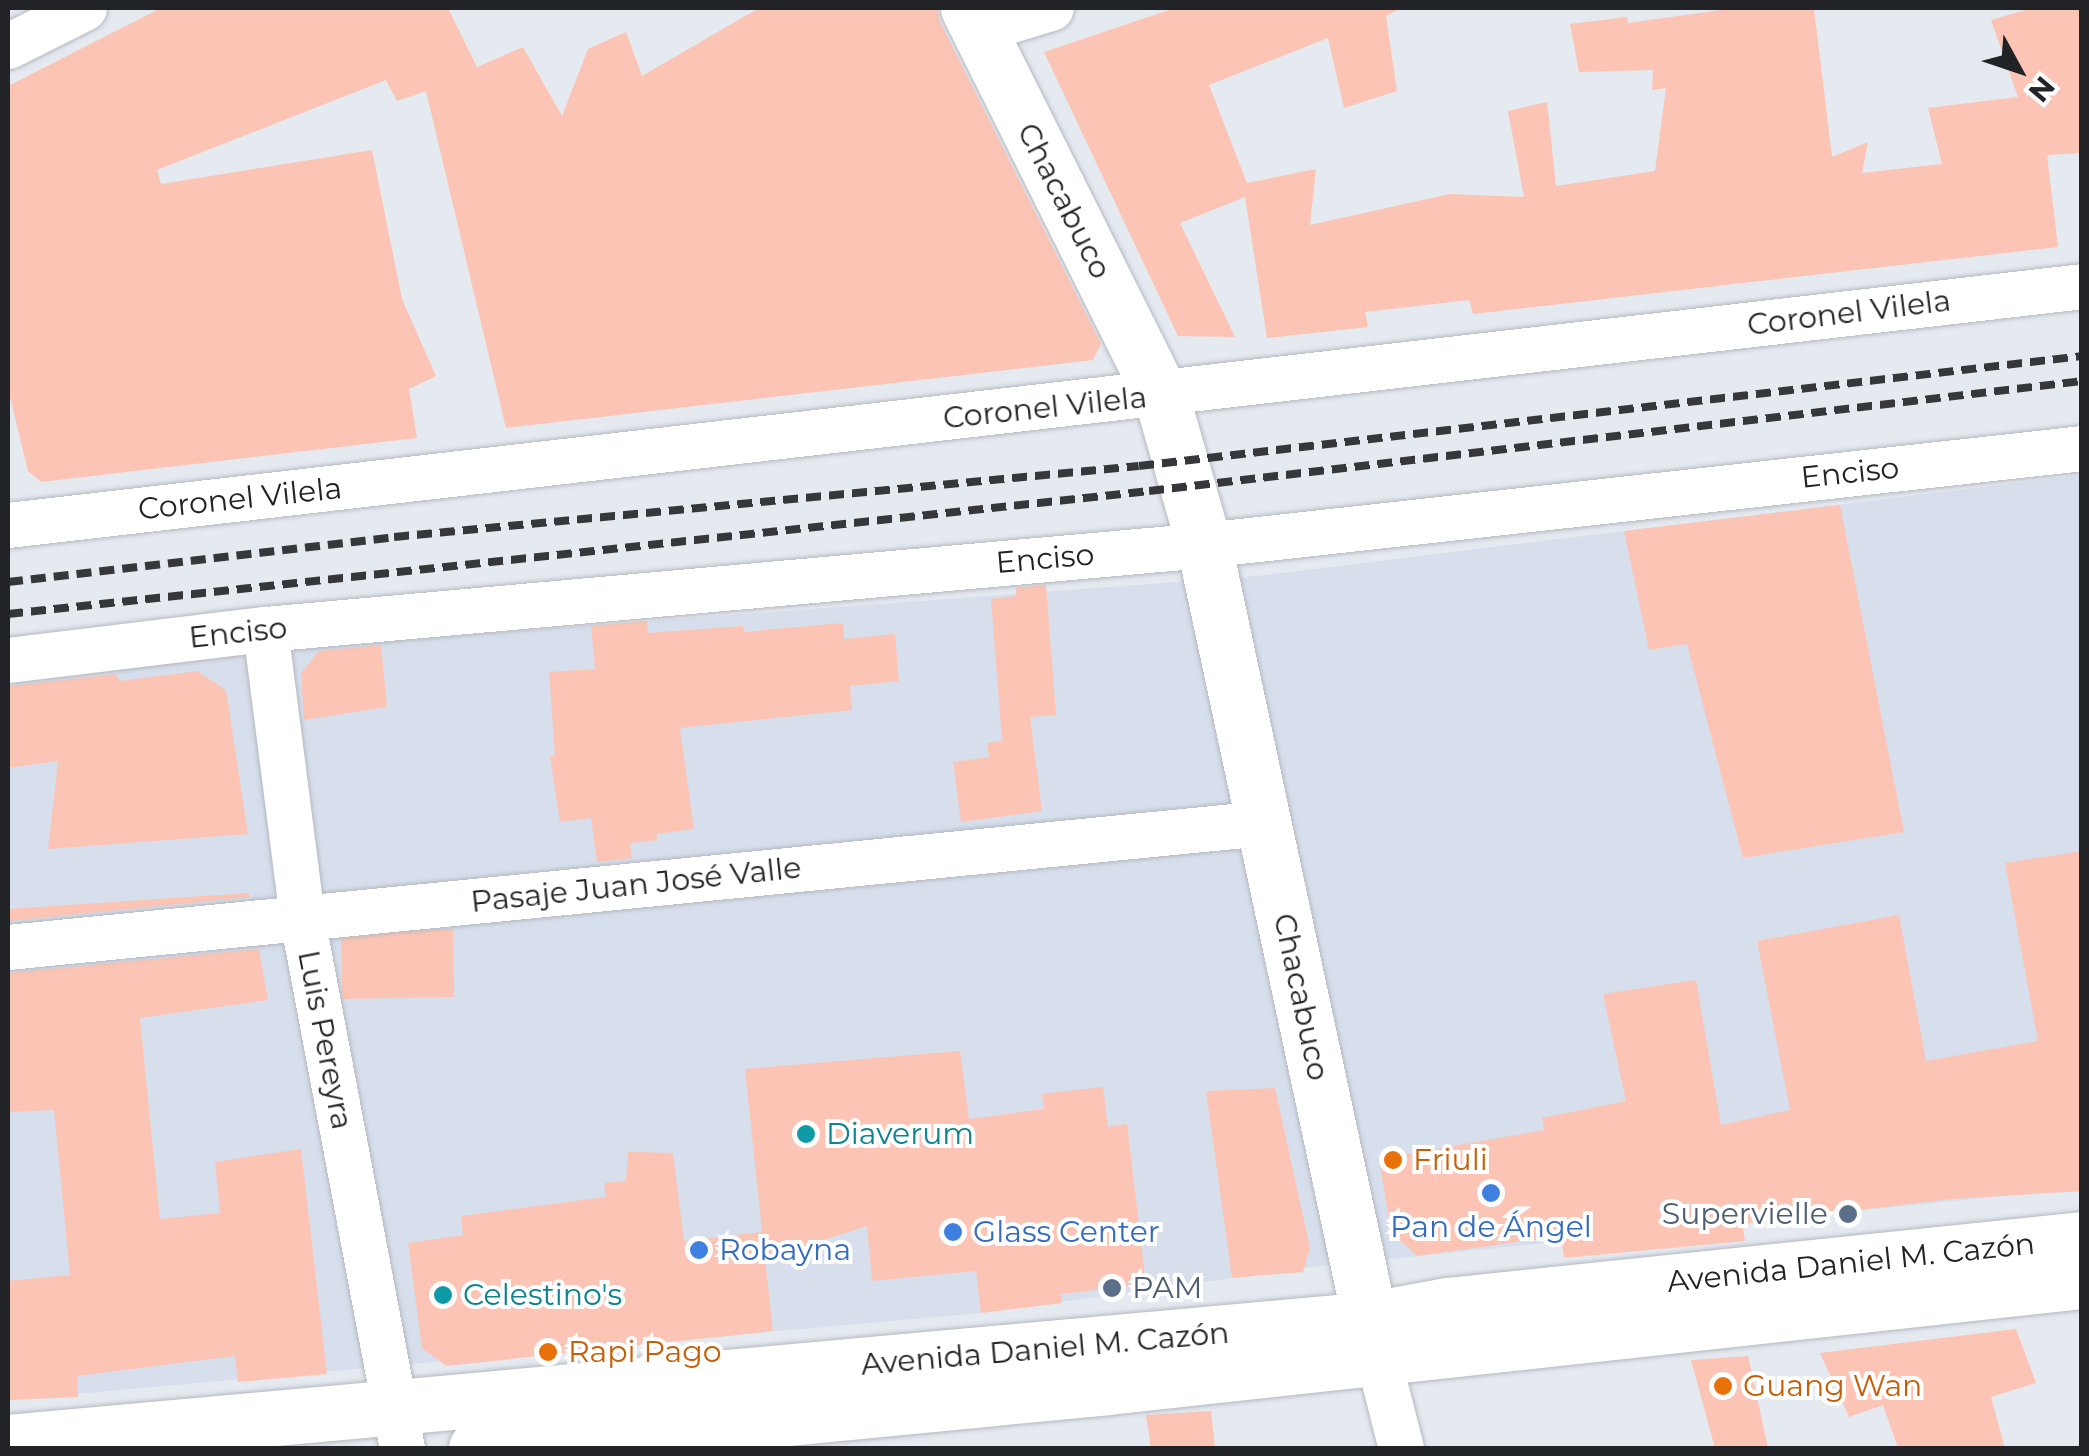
<!DOCTYPE html>
<html>
<head>
<meta charset="utf-8">
<style>
	body { margin:0 }
	#map { position:relative; width:2089px; height:1456px; overflow:hidden; background:#e5e9f0; font-family:Montserrat,sans-serif }
	div>[style] { position:absolute }
	.built>* { inset:0; background:#d7dfed }
	.building>* { inset:0; background:#fcc4b4; transform-origin:0 0 }
	.roads { filter:drop-shadow(0 0 2px #b5b9c0) drop-shadow(0 0 2px #b5b9c0) }
	.street>* { height:45px; margin:-22.5px; padding:0 22.5px; transform-origin:22.5px; border-radius:22.5px; background:#fff }
	.secondary>* { height:55px; margin:-27.5px; padding:0 27.5px; transform-origin:27.5px; border-radius:27.5px; background:#fff }
	.rail>* { height:8px; margin-top:-4px; transform-origin:0; background:repeating-linear-gradient(90deg,#36373a 0 15px,transparent 0 23px) }
	.dots>* { width:28px; height:28px; translate:-50% -50%; box-sizing:border-box; border:5px solid #fff; border-radius:50% }
	span { translate:-50% -50%; white-space:nowrap; text-align:center; line-height:1.15; -webkit-text-stroke:8px #fff; paint-order:stroke }
	.street-label { font-size:30px; color:#222326 }
	.culture-label { font-size:30px; color:#0d838f }
	.left { translate:0 -50%; text-align:left }
	.food-label { font-size:30px; color:#c56008 }
	.service-label { font-size:30px; color:#4e5e75 }
	.right { translate:-100% -50%; text-align:right }
	.shop-label { font-size:30px; color:#366cbe }
	.frame { position:absolute; inset:0; border:10px solid #222326; pointer-events:none }
	.north { position:absolute; left:1969px; top:20px; width:100px; height:100px; -webkit-text-stroke:8px #fff; paint-order:stroke; rotate:130deg; font-size:28px; font-weight:700; line-height:40px; text-align:center; color:#222326 }
	.north::after { content:''; display:block; margin:auto; width:35px; height:45px; background:#222326; clip-path:polygon(50% 0,100% 100%,50% 72%,0 100%) }
</style>
</head>
<body>
<div id="map">
	<div class="built">
		<i style="clip-path:polygon(2081px 475px,2081px 1188px,1311px 1267px,981px 1313px,8px 1400px,8px 684px,300px 647px,1257px 576px)"></i>
	</div>
	<div class="building">
		<i style="clip-path:polygon(161px 8px,448px 8px,477px 67px,523px 47px,562px 116px,588px 49px,626px 32px,642px 76px,759px 8px,937px 8px,940px 22px,1101px 344px,1093px 360px,506px 428px,426px 91px,397px 101px,386px 80px,157px 170px,161px 184px,372px 150px,402px 299px,436px 376px,409px 389px,417px 438px,41px 482px,28px 471px,8px 389px,8px 86px)"></i>
		<i style="clip-path:polygon(1175px 8px,1401px 8px,1386px 16px,1397px 91px,1344px 108px,1328px 38px,1209px 85px,1247px 183px,1316px 169px,1310px 225px,1450px 194px,1524px 197px,1508px 111px,1547px 102px,1556px 186px,1655px 171px,1666px 88px,1652px 90px,1653px 70px,1579px 72px,1570px 24px,1627px 17px,1628px 23px,1736px 8px,1814px 8px,1832px 157px,1868px 142px,1862px 173px,1942px 164px,1928px 108px,2018px 97px,1991px 20px,2032px 8px,2082px 8px,2082px 153px,2047px 155px,2058px 247px,1473px 314px,1469px 300px,1365px 312px,1368px 327px,1267px 338px,1245px 197px,1180px 223px,1235px 337px,1178px 336px,1044px 52px)"></i>
		<i style="clip-path:polygon(1840px 505px,1904px 832px,1743px 858px,1687px 644px,1649px 650px,1624px 531px)"></i>
		<i style="clip-path:polygon(1046px 585px,1056px 715px,1030px 717px,1042px 811px,961px 822px,953px 762px,989px 757px,987px 743px,1002px 741px,991px 599px,1016px 596px,1016px 588px)"></i>
		<i style="clip-path:polygon(647px 621px,648px 633px,743px 626px,744px 632px,843px 623px,844px 639px,895px 634px,899px 681px,850px 686px,852px 710px,680px 728px,694px 829px,657px 834px,657px 840px,630px 843px,632px 858px,597px 862px,591px 818px,560px 822px,550px 756px,555px 756px,549px 672px,595px 669px,591px 626px)"></i>
		<i style="clip-path:polygon(381px 645px,387px 707px,304px 720px,301px 673px,319px 651px)"></i>
		<i style="clip-path:polygon(197px 671px,226px 690px,248px 834px,48px 849px,58px 761px,8px 768px,10px 686px,115px 674px,120px 681px)"></i>
		<i style="clip-path:polygon(2082px 851px,2082px 1191px,1951px 1199px,1742px 1224px,1745px 1241px,1564px 1258px,1561px 1236px,1417px 1256px,1391px 1232px,1379px 1159px,1544px 1130px,1542px 1118px,1626px 1101px,1603px 994px,1696px 980px,1721px 1125px,1790px 1110px,1757px 941px,1899px 915px,1926px 1061px,2038px 1041px,2005px 863px)"></i>
		<i style="clip-path:polygon(249px 893px,249px 897px,8px 921px,8px 909px)"></i>
		<i style="left:453px;top:929px;width:68px;height:112px;rotate:89deg"></i>
		<i style="clip-path:polygon(259px 949px,268px 1000px,140px 1018px,160px 1219px,220px 1213px,215px 1162px,301px 1149px,327px 1374px,238px 1382px,235px 1356px,77px 1376px,78px 1397px,8px 1400px,8px 1281px,70px 1275px,54px 1110px,8px 1112px,8px 973px)"></i>
		<i style="clip-path:polygon(960px 1051px,969px 1119px,1044px 1109px,1042px 1094px,1103px 1087px,1108px 1127px,1127px 1124px,1146px 1284px,1061px 1294px,1062px 1303px,981px 1313px,976px 1271px,872px 1281px,867px 1226px,765px 1259px,773px 1331px,446px 1366px,422px 1348px,408px 1243px,463px 1235px,461px 1216px,606px 1197px,604px 1183px,626px 1181px,628px 1152px,673px 1153px,684px 1241px,762px 1232px,745px 1069px)"></i>
		<i style="clip-path:polygon(1275px 1088px,1310px 1248px,1303px 1272px,1232px 1278px,1206px 1091px)"></i>
		<i style="clip-path:polygon(2016px 1329px,2036px 1383px,1991px 1397px,2005px 1448px,1898px 1448px,1883px 1405px,1849px 1417px,1820px 1353px)"></i>
		<i style="clip-path:polygon(1748px 1356px,1768px 1448px,1715px 1448px,1691px 1360px)"></i>
		<i style="clip-path:polygon(1211px 1411px,1215px 1448px,1151px 1448px,1146px 1415px)"></i>
	</div>
	<div class="roads">
		<div class="street">
			<i style="left:978px;top:30px;width:76px;rotate:-16.8deg"></i>
			<i style="left:8px;top:46px;width:85px;rotate:-26.6deg"></i>
			<i style="left:8px;top:525px;width:2088px;rotate:-6.57deg"></i>
			<i style="left:265px;top:629px;width:291px;rotate:82.7deg"></i>
			<i style="left:302px;top:918px;width:539px;rotate:79.32deg"></i>
			<i style="left:8px;top:660px;width:259px;rotate:-6.9deg"></i>
			<i style="left:265px;top:629px;width:943px;rotate:-5.11deg"></i>
			<i style="left:1204px;top:545px;width:883px;rotate:-6.3deg"></i>
			<i style="left:8px;top:947px;width:1262px;rotate:-5.64deg"></i>
			<i style="left:1378px;top:1358px;width:93px;rotate:75.7deg"></i>
		</div>
		<div class="secondary">
			<i style="left:968px;top:8px;width:432px;rotate:63.5deg"></i>
			<i style="left:1161px;top:395px;width:156px;rotate:74deg"></i>
			<i style="left:1204px;top:545px;width:827px;rotate:77.93deg"></i>
			<i style="left:8px;top:1442px;width:1369px;rotate:-5.16deg"></i>
			<i style="left:1371px;top:1319px;width:77px;rotate:-10.4deg"></i>
			<i style="left:1447px;top:1305px;width:638px;rotate:-5.93deg"></i>
			<i style="left:476px;top:1448px;width:635px;rotate:-5.51deg"></i>
			<i style="left:1108px;top:1387px;width:980px;rotate:-6.21deg"></i>
		</div>
	</div>
	<div class="rail">
		<i style="left:8px;top:582px;width:389px;rotate:-6.6deg"></i>
		<i style="left:394px;top:537px;width:748px;rotate:-5.44deg"></i>
		<i style="left:1139px;top:466px;width:949px;rotate:-6.65deg"></i>
		<i style="left:8px;top:614px;width:1148px;rotate:-6.15deg"></i>
		<i style="left:1149px;top:491px;width:939px;rotate:-6.72deg"></i>
	</div>
	<div class="dots">
		<i style="left:806px;top:1134px;background:#0f9aa8"></i>
		<i style="left:1393px;top:1160px;background:#e8710a"></i>
		<i style="left:1491px;top:1193px;background:#3f7fe0"></i>
		<i style="left:1848px;top:1214px;background:#5c6f8a"></i>
		<i style="left:953px;top:1232px;background:#3f7fe0"></i>
		<i style="left:699px;top:1250px;background:#3f7fe0"></i>
		<i style="left:1112px;top:1288px;background:#5c6f8a"></i>
		<i style="left:443px;top:1295px;background:#0f9aa8"></i>
		<i style="left:548px;top:1352px;background:#e8710a"></i>
		<i style="left:1723px;top:1386px;background:#e8710a"></i>
	</div>
	<div class="street-label">
		<span style="left:1064px;top:201px;rotate:63deg">Chacabuco</span>
		<span style="left:1849px;top:313px;rotate:-7deg">Coronel Vilela</span>
		<span style="left:1045px;top:408px;rotate:-6deg">Coronel Vilela</span>
		<span style="left:1850px;top:473px;rotate:-6deg">Enciso</span>
		<span style="left:240px;top:499px;rotate:-6deg">Coronel Vilela</span>
		<span style="left:1045px;top:559px;rotate:-5deg">Enciso</span>
		<span style="left:238px;top:633px;rotate:-6deg">Enciso</span>
		<span style="left:636px;top:885px;rotate:-6deg">Pasaje Juan José Valle</span>
		<span style="left:1301px;top:997px;rotate:78deg">Chacabuco</span>
		<span style="left:325px;top:1040px;rotate:79deg">Luis Pereyra</span>
		<span style="left:1851px;top:1263px;rotate:-6deg">Avenida Daniel M. Cazón</span>
		<span style="left:1045px;top:1349px;rotate:-5deg">Avenida Daniel M. Cazón</span>
	</div>
	<div class="culture-label">
		<span class="left" style="left:826px;top:1134px">Diaverum</span>
		<span class="left" style="left:463px;top:1295px">Celestino's</span>
	</div>
	<div class="food-label">
		<span class="left" style="left:1413px;top:1160px">Friuli</span>
		<span class="left" style="left:568px;top:1352px">Rapi Pago</span>
		<span class="left" style="left:1743px;top:1386px">Guang Wan</span>
	</div>
	<div class="service-label">
		<span class="right" style="left:1828px;top:1214px">Supervielle</span>
		<span class="left" style="left:1132px;top:1288px">PAM</span>
	</div>
	<div class="shop-label">
		<span style="left:1491px;top:1227px">Pan de Ángel</span>
		<span class="left" style="left:973px;top:1232px">Glass Center</span>
		<span class="left" style="left:719px;top:1250px">Robayna</span>
	</div>
	<div class="frame"></div>
	<div class="north">N</div>
</div>
</body>
</html>
